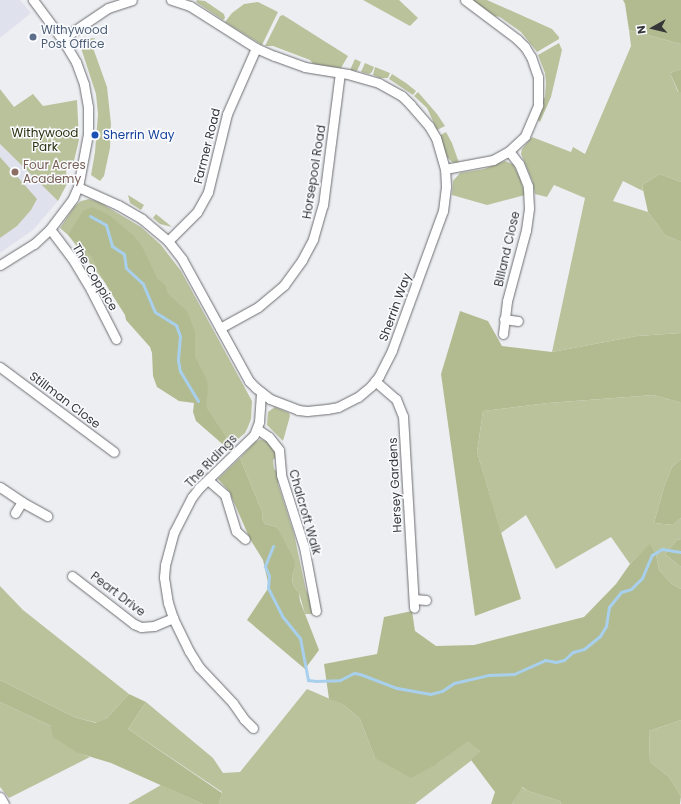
<!DOCTYPE html>
<html>
<head>
<meta charset="utf-8">
<style>
	body { margin:0 }
	#map { position:relative; width:681px; height:804px; overflow:hidden; background:#edeef2; font-family:Poppins,sans-serif }
	div>[style] { position:absolute }
	.built>* { inset:0; background:#dfe2ed }
	.green>* { inset:0; background:#bac29c }
	.forest>* { inset:0; background:#b2bb90 }
	.stream>* { height:3px; margin:-1.5px; padding:0 1.5px; transform-origin:1.5px; border-radius:1.5px; background:#a8d0ed }
	.roads { filter:drop-shadow(0 0 1px #6c6d71) drop-shadow(0 0 1px #6c6d71) }
	.minor>* { height:9px; margin:-4.5px; padding:0 4.5px; transform-origin:4.5px; border-radius:4.5px; background:#fff }
	.dots>* { width:11px; height:11px; translate:-50% -50%; box-sizing:border-box; border:2px solid #fafcff; border-radius:50% }
	span { translate:-50% -50%; white-space:nowrap; text-align:center; line-height:1.15; -webkit-text-stroke:3px #fafcff; paint-order:stroke }
	.service-label { font-size:12px; color:#4e5e75 }
	.left { translate:0 -50%; text-align:left }
	.park-label { font-size:12px; color:#292e0c }
	.transit-label { font-size:12px; color:#164399 }
	.street-label { font-size:12px; color:#363738 }
	.education-label { font-size:12px; color:#785e54 }
	.north { position:absolute; left:633px; top:8px; width:40px; height:40px; -webkit-text-stroke:3px #fafcff; paint-order:stroke; rotate:262deg; font-size:11px; font-weight:700; line-height:16px; text-align:center; color:#363738 }
	.north::after { content:''; display:block; margin:auto; width:14px; height:18px; background:#363738; clip-path:polygon(50% 0,100% 100%,50% 72%,0 100%) }
</style>
</head>
<body>
<div id="map">
	<div class="built">
		<i style="clip-path:polygon(0 0,20px 0,31px 13px,0 38px)"></i>
		<i style="clip-path:polygon(0 144px,58px 201px,33px 230px,0 253px)"></i>
	</div>
	<div class="green">
		<i style="clip-path:polygon(197px 0,205px 1px,224px 14px,225px 18px,223px 20px,196px 2px)"></i>
		<i style="clip-path:polygon(363px 0,399px 0,418px 18px,410px 26px)"></i>
		<i style="clip-path:polygon(471px 0,487px 0,552px 29px,559px 37px,559px 39px,537px 52px,521px 32px,500px 17px,495px 16px)"></i>
		<i style="clip-path:polygon(258px 2px,278px 12px,262px 45px,225px 22px,232px 13px,244px 4px)"></i>
		<i style="clip-path:polygon(283px 15px,348px 56px,341px 68px,314px 65px,310px 60px,273px 46px,265px 46px,280px 16px)"></i>
		<i style="clip-path:polygon(629px 30px,681px 44px,681px 69px,670px 73px,678px 92px,681px 92px,681px 182px,660px 174px,642px 185px,643px 191px,623px 181px,613px 201px,648px 212px,665px 235px,681px 242px,681px 333px,637px 336px,552px 352px,585px 198px,554px 185px,547px 197px,535px 194px,532px 180px,521px 154px,522px 149px,532px 137px,571px 152px,573px 147px,585px 154px,631px 46px)"></i>
		<i style="clip-path:polygon(95px 38px,92px 45px,107px 87px,111px 124px,110px 148px,104px 176px,100px 181px,91px 175px,95px 152px,98px 114px,96px 94px,81px 48px,86px 39px)"></i>
		<i style="clip-path:polygon(559px 43px,562px 50px,551px 97px,540px 122px,538px 120px,543px 100px,545px 97px,546px 83px,545px 73px,538px 55px)"></i>
		<i style="clip-path:polygon(355px 59px,361px 62px,357px 71px,350px 70px)"></i>
		<i style="clip-path:polygon(365px 63px,374px 67px,372px 72px,369px 74px,361px 72px)"></i>
		<i style="clip-path:polygon(375px 67px,390px 73px,388px 78px,380px 78px,373px 75px)"></i>
		<i style="clip-path:polygon(392px 74px,406px 83px,416px 91px,413px 95px,389px 79px)"></i>
		<i style="clip-path:polygon(0 89px,14px 107px,33px 94px,43px 106px,77px 100px,79px 140px,73px 165px,67px 168px,66px 172px,68px 182px,58px 201px,0 144px)"></i>
		<i style="clip-path:polygon(418px 92px,437px 114px,445px 126px,437px 130px,427px 108px,414px 96px)"></i>
		<i style="clip-path:polygon(446px 132px,452px 143px,459px 163px,452px 162px,447px 157px,439px 136px)"></i>
		<i style="clip-path:polygon(0 157px,37px 199px,31px 210px,17px 226px,0 238px)"></i>
		<i style="clip-path:polygon(505px 161px,513px 164px,520px 178px,525px 195px,487px 205px,452px 195px,453px 181px,460px 173px,484px 169px)"></i>
		<i style="clip-path:polygon(128px 195px,144px 205px,141px 210px,130px 203px)"></i>
		<i style="clip-path:polygon(89px 199px,99px 202px,141px 227px,161px 245px,181px 271px,252px 401px,251px 419px,248px 427px,245px 433px,231px 445px,68px 235px,60px 228px,74px 207px,81px 201px)"></i>
		<i style="clip-path:polygon(156px 214px,172px 227px,160px 224px,153px 218px)"></i>
		<i style="clip-path:polygon(654px 395px,681px 403px,681px 459px,672px 467px,664px 487px,654px 523px,673px 525px,681px 518px,681px 539px,677px 540px,665px 554px,681px 567px,681px 589px,672px 584px,659px 570px,656px 554px,650px 545px,630px 564px,611px 537px,556px 569px,526px 515px,501px 533px,477px 452px,483px 411px,548px 403px)"></i>
		<i style="clip-path:polygon(275px 407px,289px 413px,290px 416px,283px 441px,267px 425px,268px 412px)"></i>
		<i style="clip-path:polygon(261px 439px,265px 441px,266px 439px,274px 449px,276px 457px,273px 460px,274px 469px,278px 472px,278px 484px,294px 534px,306px 590px,311px 600px,314px 614px,305px 614px,299px 593px,293px 585px,292px 576px,295px 568px,277px 527px,265px 524px,262px 519px,263px 514px,240px 458px,254px 443px)"></i>
		<i style="clip-path:polygon(0 586px,23px 610px,129px 694px,107px 718px,97px 723px,74px 717px,0 680px)"></i>
		<i style="clip-path:polygon(307px 689px,344px 705px,360px 719px,375px 758px,437px 764px,468px 740px,481px 753px,415px 804px,219px 804px,222px 792px,128px 729px,146px 702px,213px 758px,223px 773px,240px 772px)"></i>
		<i style="clip-path:polygon(0 702px,51px 726px,79px 753px,90px 757px,9px 798px,0 787px)"></i>
		<i style="clip-path:polygon(681px 720px,681px 796px,669px 777px,650px 762px,649px 731px)"></i>
		<i style="clip-path:polygon(161px 785px,203px 804px,128px 804px)"></i>
		<i style="clip-path:polygon(521px 787px,528px 791px,560px 801px,561px 804px,512px 804px)"></i>
	</div>
	<div class="forest">
		<i style="clip-path:polygon(623px 0,681px 0,681px 44px,629px 30px,625px 4px)"></i>
		<i style="clip-path:polygon(681px 69px,681px 92px,679px 93px,670px 73px)"></i>
		<i style="clip-path:polygon(660px 174px,681px 182px,681px 242px,665px 235px,648px 212px,642px 185px)"></i>
		<i style="clip-path:polygon(92px 207px,109px 215px,134px 236px,142px 246px,157px 278px,166px 286px,167px 293px,187px 311px,195px 332px,195px 357px,207px 380px,208px 389px,206px 407px,231px 445px,227px 448px,196px 421px,193px 412px,194px 403px,179px 401px,157px 387px,153px 376px,152px 353px,150px 347px,126px 320px,125px 315px,108px 288px,91px 256px,68px 235px,83px 211px)"></i>
		<i style="clip-path:polygon(460px 311px,488px 321px,502px 346px,552px 352px,637px 336px,681px 333px,681px 403px,654px 395px,548px 403px,483px 411px,477px 452px,521px 599px,475px 616px,441px 374px)"></i>
		<i style="clip-path:polygon(240px 458px,263px 514px,262px 519px,265px 524px,277px 527px,294px 560px,295px 568px,292px 576px,293px 585px,299px 593px,300px 601px,319px 650px,305px 669px,247px 620px,269px 587px,263px 560px,250px 539px,229px 491px,218px 479px)"></i>
		<i style="clip-path:polygon(681px 459px,681px 518px,673px 525px,654px 523px,664px 487px,672px 467px)"></i>
		<i style="clip-path:polygon(681px 539px,681px 567px,665px 554px,677px 540px)"></i>
		<i style="clip-path:polygon(650px 544px,656px 554px,659px 570px,672px 584px,681px 589px,681px 720px,649px 731px,650px 762px,669px 777px,681px 796px,680px 804px,561px 804px,560px 801px,528px 791px,522px 787px,512px 804px,491px 804px,495px 792px,471px 760px,480px 752px,468px 741px,437px 764px,411px 778px,375px 758px,360px 719px,344px 705px,329px 699px,324px 664px,377px 654px,384px 617px,412px 611px,415px 631px,436px 646px,474px 645px,584px 617px,616px 584px,630px 564px)"></i>
		<i style="clip-path:polygon(0 680px,74px 717px,96px 723px,107px 718px,129px 694px,146px 702px,128px 729px,222px 793px,219px 804px,203px 804px,111px 763px,78px 753px,53px 737px,51px 726px,0 702px)"></i>
	</div>
	<div class="stream">
		<i style="left:90px;top:216px;width:18px;rotate:29deg"></i>
		<i style="left:106px;top:225px;width:22px;rotate:74deg"></i>
		<i style="left:112px;top:246px;width:14px;rotate:34deg"></i>
		<i style="left:124px;top:254px;width:14px;rotate:82deg"></i>
		<i style="left:126px;top:268px;width:23px;rotate:43deg"></i>
		<i style="left:143px;top:284px;width:30px;rotate:67deg"></i>
		<i style="left:155px;top:312px;width:25px;rotate:32deg"></i>
		<i style="left:176px;top:325px;width:12px;rotate:70deg"></i>
		<i style="left:180px;top:336px;width:24px;rotate:95deg"></i>
		<i style="left:178px;top:360px;width:11px;rotate:80deg"></i>
		<i style="left:180px;top:371px;width:35px;rotate:59deg"></i>
		<i style="left:273px;top:546px;width:22px;rotate:112deg"></i>
		<i style="left:265px;top:566px;width:11px;rotate:68deg"></i>
		<i style="left:269px;top:576px;width:12px;rotate:95deg"></i>
		<i style="left:268px;top:588px;width:31px;rotate:63deg"></i>
		<i style="left:282px;top:616px;width:28px;rotate:51deg"></i>
		<i style="left:300px;top:638px;width:43px;rotate:79.2deg"></i>
		<i style="left:308px;top:680px;width:8px;rotate:7deg"></i>
		<i style="left:316px;top:681px;width:24px;rotate:-2deg"></i>
		<i style="left:340px;top:680px;width:16px;rotate:-27deg"></i>
		<i style="left:354px;top:673px;width:6px;rotate:9deg"></i>
		<i style="left:360px;top:674px;width:40px;rotate:21deg"></i>
		<i style="left:397px;top:688px;width:34px;rotate:10deg"></i>
		<i style="left:430px;top:694px;width:12px;rotate:-14deg"></i>
		<i style="left:442px;top:691px;width:14px;rotate:-34deg"></i>
		<i style="left:454px;top:683px;width:35px;rotate:-13deg"></i>
		<i style="left:488px;top:675px;width:26px;rotate:-2deg"></i>
		<i style="left:514px;top:674px;width:34px;rotate:-24deg"></i>
		<i style="left:545px;top:660px;width:11px;rotate:10deg"></i>
		<i style="left:556px;top:662px;width:8px;rotate:-14deg"></i>
		<i style="left:564px;top:660px;width:12px;rotate:-42deg"></i>
		<i style="left:573px;top:652px;width:11px;rotate:-15deg"></i>
		<i style="left:584px;top:649px;width:21px;rotate:-39deg"></i>
		<i style="left:600px;top:636px;width:12px;rotate:-59deg"></i>
		<i style="left:606px;top:626px;width:19px;rotate:-81deg"></i>
		<i style="left:609px;top:607px;width:19px;rotate:-51deg"></i>
		<i style="left:621px;top:592px;width:10px;rotate:-17deg"></i>
		<i style="left:631px;top:589px;width:16px;rotate:-45deg"></i>
		<i style="left:642px;top:578px;width:25px;rotate:-67deg"></i>
		<i style="left:652px;top:555px;width:12px;rotate:-31deg"></i>
		<i style="left:662px;top:549px;width:19px;rotate:9deg"></i>
	</div>
	<div class="roads">
		<div class="minor">
			<i style="left:62px;top:39px;width:55px;rotate:-34deg"></i>
			<i style="left:108px;top:8px;width:25px;rotate:-18deg"></i>
			<i style="left:445px;top:169px;width:49px;rotate:-10.6deg"></i>
			<i style="left:493px;top:160px;width:18px;rotate:-29deg"></i>
			<i style="left:509px;top:151px;width:22px;rotate:-43deg"></i>
			<i style="left:525px;top:136px;width:34px;rotate:-67deg"></i>
			<i style="left:538px;top:105px;width:28px;rotate:-90deg"></i>
			<i style="left:538px;top:77px;width:21px;rotate:-109deg"></i>
			<i style="left:531px;top:57px;width:12px;rotate:-121deg"></i>
			<i style="left:525px;top:47px;width:11px;rotate:-135deg"></i>
			<i style="left:517px;top:39px;width:65px;rotate:-143.1deg"></i>
			<i style="left:78px;top:187px;width:44px;rotate:24.2deg"></i>
			<i style="left:118px;top:205px;width:28px;rotate:30deg"></i>
			<i style="left:142px;top:219px;width:34px;rotate:40deg"></i>
			<i style="left:168px;top:241px;width:23px;rotate:52deg"></i>
			<i style="left:182px;top:259px;width:139px;rotate:61.2deg"></i>
			<i style="left:249px;top:381px;width:10px;rotate:45deg"></i>
			<i style="left:256px;top:388px;width:18px;rotate:38deg"></i>
			<i style="left:270px;top:399px;width:30px;rotate:21deg"></i>
			<i style="left:298px;top:410px;width:9px;rotate:6deg"></i>
			<i style="left:307px;top:411px;width:20px;rotate:-6deg"></i>
			<i style="left:327px;top:409px;width:11px;rotate:-10deg"></i>
			<i style="left:338px;top:407px;width:22px;rotate:-27deg"></i>
			<i style="left:358px;top:397px;width:17px;rotate:-40deg"></i>
			<i style="left:371px;top:386px;width:13px;rotate:-51deg"></i>
			<i style="left:379px;top:376px;width:29px;rotate:-63deg"></i>
			<i style="left:392px;top:350px;width:148px;rotate:-69.9deg"></i>
			<i style="left:443px;top:211px;width:25px;rotate:-83deg"></i>
			<i style="left:446px;top:186px;width:17px;rotate:-93deg"></i>
			<i style="left:445px;top:169px;width:32px;rotate:-106deg"></i>
			<i style="left:436px;top:138px;width:14px;rotate:-120deg"></i>
			<i style="left:429px;top:126px;width:28px;rotate:-131deg"></i>
			<i style="left:411px;top:105px;width:13px;rotate:-135deg"></i>
			<i style="left:402px;top:96px;width:26px;rotate:-151deg"></i>
			<i style="left:379px;top:83px;width:32px;rotate:-164deg"></i>
			<i style="left:348px;top:74px;width:44px;rotate:-170.8deg"></i>
			<i style="left:305px;top:67px;width:33px;rotate:-160deg"></i>
			<i style="left:274px;top:56px;width:20px;rotate:-156deg"></i>
			<i style="left:256px;top:48px;width:78px;rotate:-147.5deg"></i>
			<i style="left:190px;top:6px;width:20px;rotate:-162deg"></i>
			<i style="left:50px;top:229px;width:36px;rotate:53deg"></i>
			<i style="left:72px;top:258px;width:37px;rotate:59deg"></i>
			<i style="left:91px;top:290px;width:55px;rotate:63deg"></i>
			<i style="left:168px;top:241px;width:41px;rotate:-45deg"></i>
			<i style="left:197px;top:212px;width:23px;rotate:-61deg"></i>
			<i style="left:208px;top:192px;width:80px;rotate:-76.3deg"></i>
			<i style="left:227px;top:114px;width:72px;rotate:-66.3deg"></i>
			<i style="left:0;top:265px;width:40px;rotate:-32deg"></i>
			<i style="left:34px;top:244px;width:22px;rotate:-43deg"></i>
			<i style="left:50px;top:229px;width:39px;rotate:-53deg"></i>
			<i style="left:73px;top:198px;width:12px;rotate:-66deg"></i>
			<i style="left:78px;top:187px;width:54px;rotate:-79.3deg"></i>
			<i style="left:88px;top:134px;width:27px;rotate:-90deg"></i>
			<i style="left:88px;top:107px;width:23px;rotate:-100deg"></i>
			<i style="left:84px;top:84px;width:23px;rotate:-110deg"></i>
			<i style="left:76px;top:62px;width:27px;rotate:-121deg"></i>
			<i style="left:62px;top:39px;width:49px;rotate:-126.6deg"></i>
			<i style="left:504px;top:319px;width:14px;rotate:8deg"></i>
			<i style="left:220px;top:328px;width:43px;rotate:-28.9deg"></i>
			<i style="left:258px;top:307px;width:34px;rotate:-40deg"></i>
			<i style="left:284px;top:285px;width:31px;rotate:-54deg"></i>
			<i style="left:302px;top:260px;width:24px;rotate:-62deg"></i>
			<i style="left:313px;top:239px;width:35px;rotate:-74deg"></i>
			<i style="left:323px;top:205px;width:133px;rotate:-82.7deg"></i>
			<i style="left:503px;top:334px;width:33px;rotate:-83deg"></i>
			<i style="left:507px;top:301px;width:73px;rotate:-75deg"></i>
			<i style="left:526px;top:230px;width:22px;rotate:-82deg"></i>
			<i style="left:529px;top:208px;width:22px;rotate:-93deg"></i>
			<i style="left:528px;top:186px;width:24px;rotate:-112deg"></i>
			<i style="left:519px;top:164px;width:16px;rotate:-128deg"></i>
			<i style="left:0;top:367px;width:142px;rotate:36.7deg"></i>
			<i style="left:375px;top:381px;width:28px;rotate:41deg"></i>
			<i style="left:396px;top:399px;width:18px;rotate:68deg"></i>
			<i style="left:403px;top:416px;width:192px;rotate:86.7deg"></i>
			<i style="left:257px;top:429px;width:14px;rotate:34deg"></i>
			<i style="left:269px;top:437px;width:16px;rotate:52deg"></i>
			<i style="left:279px;top:450px;width:25px;rotate:85deg"></i>
			<i style="left:281px;top:475px;width:76px;rotate:72.3deg"></i>
			<i style="left:304px;top:547px;width:65px;rotate:79.4deg"></i>
			<i style="left:208px;top:480px;width:23px;rotate:41deg"></i>
			<i style="left:225px;top:495px;width:38px;rotate:73deg"></i>
			<i style="left:236px;top:531px;width:12px;rotate:42deg"></i>
			<i style="left:0;top:487px;width:27px;rotate:34deg"></i>
			<i style="left:22px;top:502px;width:29px;rotate:29deg"></i>
			<i style="left:15px;top:513px;width:13px;rotate:-58deg"></i>
			<i style="left:72px;top:576px;width:78px;rotate:37.7deg"></i>
			<i style="left:134px;top:624px;width:8px;rotate:23deg"></i>
			<i style="left:141px;top:627px;width:13px;rotate:-4deg"></i>
			<i style="left:154px;top:626px;width:21px;rotate:-23deg"></i>
			<i style="left:414px;top:599px;width:12px;rotate:5deg"></i>
			<i style="left:253px;top:728px;width:13px;rotate:-135deg"></i>
			<i style="left:244px;top:719px;width:19px;rotate:-125deg"></i>
			<i style="left:233px;top:703px;width:50px;rotate:-133.4deg"></i>
			<i style="left:199px;top:667px;width:19px;rotate:-122deg"></i>
			<i style="left:189px;top:651px;width:37px;rotate:-116deg"></i>
			<i style="left:173px;top:618px;width:16px;rotate:-108deg"></i>
			<i style="left:168px;top:603px;width:26px;rotate:-99deg"></i>
			<i style="left:164px;top:577px;width:12px;rotate:-85deg"></i>
			<i style="left:165px;top:565px;width:34px;rotate:-75deg"></i>
			<i style="left:174px;top:532px;width:39px;rotate:-63deg"></i>
			<i style="left:192px;top:497px;width:11px;rotate:-52deg"></i>
			<i style="left:199px;top:488px;width:76px;rotate:-43.9deg"></i>
			<i style="left:254px;top:435px;width:14px;rotate:-69deg"></i>
			<i style="left:259px;top:422px;width:30px;rotate:-86deg"></i>
			<i style="left:0;top:797px;width:8px;rotate:60deg"></i>
		</div>
	</div>
	<div class="dots">
		<i style="left:33px;top:37px;background:#5c6f8a"></i>
		<i style="left:95px;top:135px;background:#1a4fb4"></i>
		<i style="left:15px;top:172px;background:#8d6e63"></i>
	</div>
	<div class="service-label">
		<span class="left" style="left:41px;top:37px">Withywood<br>Post Office</span>
	</div>
	<div class="park-label">
		<span style="left:45px;top:140px">Withywood<br>Park</span>
	</div>
	<div class="transit-label">
		<span class="left" style="left:103px;top:135px">Sherrin Way</span>
	</div>
	<div class="street-label">
		<span style="left:207px;top:146px;rotate:-76deg">Farmer Road</span>
		<span style="left:314px;top:172px;rotate:-81deg">Horsepool Road</span>
		<span style="left:507px;top:249px;rotate:-77deg">Billand Close</span>
		<span style="left:95px;top:277px;rotate:59deg">The Coppice</span>
		<span style="left:395px;top:307px;rotate:-70deg">Sherrin Way</span>
		<span style="left:65px;top:400px;rotate:37deg">Stillman Close</span>
		<span style="left:211px;top:461px;rotate:-46deg">The Ridings</span>
		<span style="left:395px;top:485px;rotate:-93deg">Hersey Gardens</span>
		<span style="left:305px;top:512px;rotate:74deg">Chalcroft Walk</span>
		<span style="left:118px;top:594px;rotate:37deg">Peart Drive</span>
	</div>
	<div class="education-label">
		<span class="left" style="left:23px;top:172px">Four Acres<br>Academy</span>
	</div>
	<div class="north">N</div>
</div>
</body>
</html>
